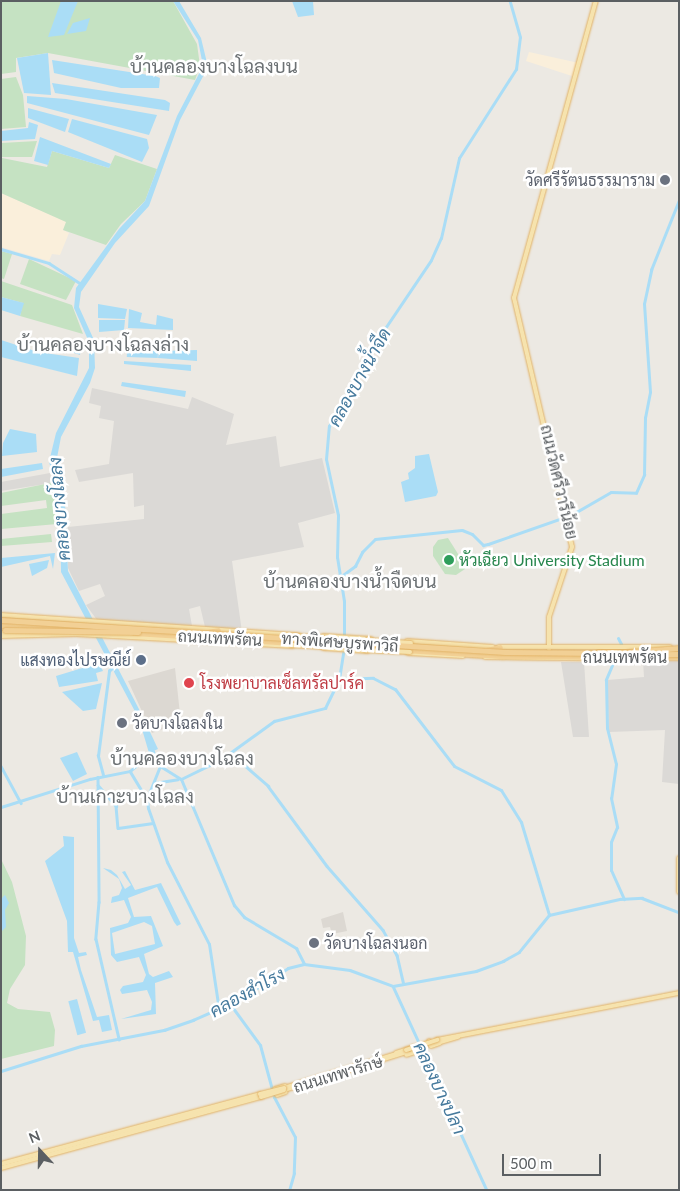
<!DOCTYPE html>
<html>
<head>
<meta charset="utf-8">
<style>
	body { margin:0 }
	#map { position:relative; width:680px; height:1191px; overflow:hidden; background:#ece9e3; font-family:Lato,Sarabun,sans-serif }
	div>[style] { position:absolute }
	.commercial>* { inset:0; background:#faefdb }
	.industrial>* { inset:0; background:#dbd9d6 }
	.education>* { inset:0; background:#dcd8d2 }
	.green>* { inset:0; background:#c5e2c2 }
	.water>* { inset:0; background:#aaddf6; transform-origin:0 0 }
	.canal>* { height:2.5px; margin:-1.25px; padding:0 1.25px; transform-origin:1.25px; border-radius:1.25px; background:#aaddf6 }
	.river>* { height:3px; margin:-1.5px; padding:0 1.5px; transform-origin:1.5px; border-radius:1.5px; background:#aaddf6 }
	.roads { filter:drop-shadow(0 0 1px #e2b367) drop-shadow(0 0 1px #e2b367) }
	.major>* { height:4px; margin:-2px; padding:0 2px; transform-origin:2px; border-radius:2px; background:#f6e3ae }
	.highway>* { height:5px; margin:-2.5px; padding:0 2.5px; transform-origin:2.5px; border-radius:2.5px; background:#f2d095 }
	.bridges { filter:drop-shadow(0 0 1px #e2b367) drop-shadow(0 0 1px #e2b367) }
	.major-bridge>* { height:4px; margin:-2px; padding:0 2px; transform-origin:2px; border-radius:2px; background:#f6e3ae }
	.highway-bridge>* { height:5px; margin:-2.5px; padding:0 2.5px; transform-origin:2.5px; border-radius:2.5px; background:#f2d095 }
	.dots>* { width:14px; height:14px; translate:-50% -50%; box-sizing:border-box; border:2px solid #fff; border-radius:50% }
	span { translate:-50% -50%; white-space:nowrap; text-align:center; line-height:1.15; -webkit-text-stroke:5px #fff; paint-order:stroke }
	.worship-label { font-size:16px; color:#5b616d }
	.right { translate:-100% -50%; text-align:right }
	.left { translate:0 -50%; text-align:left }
	.street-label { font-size:16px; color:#5b5f62 }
	.leisure-label { font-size:16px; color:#27864d }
	.service-label { font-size:16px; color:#4e5e75 }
	.health-label { font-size:16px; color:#be3a42 }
	.water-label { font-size:18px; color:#467a9d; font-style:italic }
	.quarter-label { font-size:19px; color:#6c7174 }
	.frame { position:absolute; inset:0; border:2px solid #5b5f62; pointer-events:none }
	.north { position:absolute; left:15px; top:1126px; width:50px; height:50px; -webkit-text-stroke:4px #fff; paint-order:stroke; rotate:339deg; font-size:14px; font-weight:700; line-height:20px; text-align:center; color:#5b5f62 }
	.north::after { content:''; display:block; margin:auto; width:18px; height:22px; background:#5b5f62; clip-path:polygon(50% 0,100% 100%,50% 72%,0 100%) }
	.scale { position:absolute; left:502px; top:1154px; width:99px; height:22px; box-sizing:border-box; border:2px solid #5b5f62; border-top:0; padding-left:6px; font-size:15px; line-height:18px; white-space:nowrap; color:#5b5f62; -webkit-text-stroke:4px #fff; paint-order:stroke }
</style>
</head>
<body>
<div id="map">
	<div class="commercial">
		<i style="clip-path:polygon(529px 52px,579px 63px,575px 77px,526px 61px)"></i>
		<i style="clip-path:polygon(1px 193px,67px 222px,63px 230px,69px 233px,60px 255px,52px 254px,49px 261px,1px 247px)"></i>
	</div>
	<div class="industrial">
		<i style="clip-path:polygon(92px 388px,188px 409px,192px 397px,234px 414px,226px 445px,276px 436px,280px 467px,322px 458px,335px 513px,298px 523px,304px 547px,232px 561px,242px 632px,205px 627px,200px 606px,189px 609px,192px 626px,97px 620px,86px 605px,105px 596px,100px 584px,79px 591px,68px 568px,68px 527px,144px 519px,144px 505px,134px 507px,133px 473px,79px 482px,75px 470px,109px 464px,114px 421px,99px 418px,101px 406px,89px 403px)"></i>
		<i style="clip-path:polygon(50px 473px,52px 483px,1px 491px,1px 482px)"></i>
		<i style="clip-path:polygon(643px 661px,679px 661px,679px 784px,662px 782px,665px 730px,609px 732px,607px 680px,644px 677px)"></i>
		<i style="clip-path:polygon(561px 662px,584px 662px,589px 737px,573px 737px)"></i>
	</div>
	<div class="education">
		<i style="clip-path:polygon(175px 668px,181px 723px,152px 733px,128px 681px)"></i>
		<i style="clip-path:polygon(343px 912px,347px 931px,332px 934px,330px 927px,323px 928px,321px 919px)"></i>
	</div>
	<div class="green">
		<i style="clip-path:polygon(1px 1px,173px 1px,197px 44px,200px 66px,195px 80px,48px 53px,16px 58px,16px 72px,1px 74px)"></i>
		<i style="clip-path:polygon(16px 77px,23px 95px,26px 127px,1px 129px,1px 79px)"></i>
		<i style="clip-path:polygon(37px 141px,32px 157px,1px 157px,1px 143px)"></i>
		<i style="clip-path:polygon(52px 151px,109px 168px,115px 155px,157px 169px,145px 201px,121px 224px,106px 245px,63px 230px,66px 222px,1px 193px,2px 158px,47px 167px)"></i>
		<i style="clip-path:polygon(1px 251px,12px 254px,4px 279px,1px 278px)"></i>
		<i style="clip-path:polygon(29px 259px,76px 281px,66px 300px,20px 284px)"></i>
		<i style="clip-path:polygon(1px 281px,72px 305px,83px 334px,20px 316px,23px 303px,1px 297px)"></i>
		<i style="clip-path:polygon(55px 482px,59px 498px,57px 524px,1px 529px,1px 514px,47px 508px,46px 500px,1px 506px,1px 493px)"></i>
		<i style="clip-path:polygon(51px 534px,52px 542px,1px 546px,1px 539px)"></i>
		<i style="clip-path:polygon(448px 538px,465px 565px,465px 569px,456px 575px,445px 574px,433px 556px,433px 547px,438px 540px)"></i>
		<i style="clip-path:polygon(1px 859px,12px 882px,26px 936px,25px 965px,10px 989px,7px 1003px,18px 1009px,50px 1012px,55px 1030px,54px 1046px,1px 1059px)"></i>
	</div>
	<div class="water">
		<i style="clip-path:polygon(61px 1px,78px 1px,64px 35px,48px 37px)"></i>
		<i style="clip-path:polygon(173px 1px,179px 1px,201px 38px,208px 67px,180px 120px,149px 206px,115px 243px,81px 292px,79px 307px,94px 340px,95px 368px,90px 383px,61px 437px,56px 463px,65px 502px,68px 571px,143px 717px,158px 749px,149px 753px,139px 719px,61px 572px,60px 498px,49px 462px,56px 433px,89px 368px,89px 342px,74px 308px,76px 288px,119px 229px,145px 201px,177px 116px,203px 66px,198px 40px)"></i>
		<i style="clip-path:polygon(292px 1px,313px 1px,314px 15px,298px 17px)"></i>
		<i style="clip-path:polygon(90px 18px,86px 31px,67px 34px,73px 23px)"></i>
		<i style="clip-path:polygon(48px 53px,51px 95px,24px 93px,17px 58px)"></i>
		<i style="clip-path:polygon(52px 60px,155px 76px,160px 78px,159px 88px,121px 88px,54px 73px)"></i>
		<i style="clip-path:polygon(52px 83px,165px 100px,170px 103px,169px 111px,55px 93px)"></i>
		<i style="clip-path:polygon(27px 96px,66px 99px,157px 115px,149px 135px,27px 103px)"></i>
		<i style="clip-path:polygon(28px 108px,69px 119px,65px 132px,28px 118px)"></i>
		<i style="clip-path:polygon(72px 119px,147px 139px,149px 148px,142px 162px,68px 132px)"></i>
		<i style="clip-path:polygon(29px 122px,38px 125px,35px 139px,1px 141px,1px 131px,28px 128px)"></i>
		<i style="clip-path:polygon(40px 137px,111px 164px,109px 168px,52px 151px,48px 165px,34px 161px)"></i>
		<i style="clip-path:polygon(1px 297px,24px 303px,20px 316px,1px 310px)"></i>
		<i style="clip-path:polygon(98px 304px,127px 309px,125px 319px,98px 318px)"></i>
		<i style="clip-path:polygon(129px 309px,142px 313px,140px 322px,156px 325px,157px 315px,173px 319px,173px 330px,128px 328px)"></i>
		<i style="clip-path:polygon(99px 320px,125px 320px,124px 330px,99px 332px)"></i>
		<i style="clip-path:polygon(1px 340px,38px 352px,79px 358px,77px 376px,1px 357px)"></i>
		<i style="clip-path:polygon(61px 343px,81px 347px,80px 355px,66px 350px,59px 352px)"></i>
		<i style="left:127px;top:350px;width:31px;height:7px;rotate:2deg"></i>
		<i style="clip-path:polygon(197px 350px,197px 361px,158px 358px,159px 351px)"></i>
		<i style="clip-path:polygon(124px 361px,191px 365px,191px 371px,124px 364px)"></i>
		<i style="clip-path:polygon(122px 382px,186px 391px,185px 397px,121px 386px)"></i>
		<i style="clip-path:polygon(10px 429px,36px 434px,37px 452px,2px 456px,3px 443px)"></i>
		<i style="clip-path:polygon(429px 454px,438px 492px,436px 496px,405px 502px,401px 482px,409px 479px,408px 473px,415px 468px,415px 456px)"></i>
		<i style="clip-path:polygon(42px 463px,43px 469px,1px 477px,1px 469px)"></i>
		<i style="clip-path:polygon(55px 553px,53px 569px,50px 556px,1px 567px,1px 558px)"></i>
		<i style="clip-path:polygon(49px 560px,47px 568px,32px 576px,29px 564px)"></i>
		<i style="clip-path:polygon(99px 663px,103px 671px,96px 673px,98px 681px,59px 687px,56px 676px)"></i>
		<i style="clip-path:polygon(102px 683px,96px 709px,83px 711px,62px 692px)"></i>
		<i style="clip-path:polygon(77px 752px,87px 774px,73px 781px,60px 758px)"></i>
		<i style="clip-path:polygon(63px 836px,74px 837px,74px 938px,79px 953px,86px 952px,87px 955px,78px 957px,81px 970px,97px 1017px,109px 1015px,112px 1030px,102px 1032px,99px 1020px,93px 1021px,73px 952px,68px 952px,67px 921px,45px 861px,64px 846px)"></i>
		<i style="clip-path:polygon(evenodd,103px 868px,111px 870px,117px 875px,125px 889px,131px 885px,122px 872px,125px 871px,135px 890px,161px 883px,181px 924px,177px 926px,174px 922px,157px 887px,128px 898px,134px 917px,151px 916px,163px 946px,144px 954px,149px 974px,153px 977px,169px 971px,173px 977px,155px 983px,156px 1014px,121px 1019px,151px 1010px,152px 1002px,147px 990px,122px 994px,120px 990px,123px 986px,143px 982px,146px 975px,139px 957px,117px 962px,111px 955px,110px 928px,128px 923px,131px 917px,124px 900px,111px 903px,112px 897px,119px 895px,122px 888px,119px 879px,103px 868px,144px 922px,152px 926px,155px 944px,115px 954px,112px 933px,144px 922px)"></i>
		<i style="clip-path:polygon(5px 895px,9px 903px,5px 910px,6px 927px,2px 931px,1px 899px)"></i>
		<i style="left:77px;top:999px;width:35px;height:9px;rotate:75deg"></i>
	</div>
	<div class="canal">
		<i style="left:1px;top:249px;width:50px;rotate:16.3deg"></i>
		<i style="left:49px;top:263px;width:38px;rotate:33deg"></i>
		<i style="left:636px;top:493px;width:20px;rotate:-66deg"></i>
		<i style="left:644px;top:475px;width:57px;rotate:-89deg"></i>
		<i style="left:645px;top:418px;width:26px;rotate:-79deg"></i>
		<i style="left:650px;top:392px;width:88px;rotate:-93.9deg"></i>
		<i style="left:644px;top:304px;width:35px;rotate:-78deg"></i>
		<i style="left:651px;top:270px;width:75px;rotate:-68.2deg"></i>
		<i style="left:225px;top:756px;width:18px;rotate:22deg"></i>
		<i style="left:242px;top:763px;width:35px;rotate:41deg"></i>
		<i style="left:268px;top:786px;width:99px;rotate:53.6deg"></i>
		<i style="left:327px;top:866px;width:85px;rotate:48.8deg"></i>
		<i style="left:383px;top:930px;width:29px;rotate:61deg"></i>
		<i style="left:397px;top:955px;width:28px;rotate:77deg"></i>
		<i style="left:1px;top:766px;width:42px;rotate:61.6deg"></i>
		<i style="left:130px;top:771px;width:33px;rotate:59deg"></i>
		<i style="left:103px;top:775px;width:20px;rotate:-105deg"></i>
		<i style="left:98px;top:756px;width:86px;rotate:-82.6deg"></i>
		<i style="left:109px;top:671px;width:6px;rotate:-45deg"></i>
		<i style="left:98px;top:777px;width:125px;rotate:89.5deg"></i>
		<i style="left:99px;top:902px;width:37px;rotate:95deg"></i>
		<i style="left:96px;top:939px;width:103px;rotate:77deg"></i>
		<i style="left:98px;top:785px;width:28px;rotate:49deg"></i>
		<i style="left:116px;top:806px;width:22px;rotate:85deg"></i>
		<i style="left:118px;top:828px;width:35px;rotate:-8deg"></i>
		<i style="left:1px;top:807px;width:93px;rotate:-17.5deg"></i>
		<i style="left:90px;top:779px;width:41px;rotate:-11.3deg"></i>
		<i style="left:130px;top:771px;width:30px;rotate:-40deg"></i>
		<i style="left:393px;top:986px;width:225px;rotate:65.3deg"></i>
		<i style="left:1px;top:1071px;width:84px;rotate:-17.4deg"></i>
		<i style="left:81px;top:1046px;width:85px;rotate:-10.9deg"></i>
		<i style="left:164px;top:1030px;width:31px;rotate:-19deg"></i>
		<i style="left:193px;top:1020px;width:49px;rotate:-24deg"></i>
		<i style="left:238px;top:1000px;width:59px;rotate:-32.6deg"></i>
		<i style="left:288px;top:968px;width:16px;rotate:-14deg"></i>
		<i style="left:304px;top:964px;width:46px;rotate:7.4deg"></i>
		<i style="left:350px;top:970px;width:46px;rotate:20.4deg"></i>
		<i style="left:393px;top:986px;width:84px;rotate:-10.2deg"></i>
		<i style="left:476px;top:971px;width:29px;rotate:-20deg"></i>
		<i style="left:503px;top:961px;width:18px;rotate:-29deg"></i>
		<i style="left:519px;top:952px;width:48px;rotate:-51deg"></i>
		<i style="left:549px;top:915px;width:73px;rotate:-12.7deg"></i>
		<i style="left:620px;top:899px;width:22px;rotate:-3deg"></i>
		<i style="left:642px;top:898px;width:40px;rotate:21deg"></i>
	</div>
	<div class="river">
		<i style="left:340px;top:577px;width:19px;rotate:-36deg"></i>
		<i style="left:355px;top:566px;width:16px;rotate:-63deg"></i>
		<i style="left:362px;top:552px;width:18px;rotate:-45deg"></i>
		<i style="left:375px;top:539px;width:87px;rotate:-5.9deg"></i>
		<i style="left:462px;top:530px;width:11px;rotate:22deg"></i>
		<i style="left:472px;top:534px;width:16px;rotate:45deg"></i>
		<i style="left:483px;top:545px;width:5px;rotate:-11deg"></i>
		<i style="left:488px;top:544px;width:88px;rotate:-19.3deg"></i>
		<i style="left:571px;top:515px;width:46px;rotate:-29.9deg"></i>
		<i style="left:611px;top:492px;width:25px;rotate:2deg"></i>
		<i style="left:344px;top:638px;width:37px;rotate:-90deg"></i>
		<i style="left:344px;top:601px;width:45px;rotate:-99deg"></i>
		<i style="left:337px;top:557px;width:42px;rotate:-88.6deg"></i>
		<i style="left:338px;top:515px;width:57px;rotate:-102.1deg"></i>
		<i style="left:326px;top:459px;width:33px;rotate:-85deg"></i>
		<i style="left:329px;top:426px;width:88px;rotate:-61.4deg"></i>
		<i style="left:371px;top:349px;width:107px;rotate:-56deg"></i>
		<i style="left:431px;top:260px;width:24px;rotate:-66deg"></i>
		<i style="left:441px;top:238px;width:82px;rotate:-77.3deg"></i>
		<i style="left:459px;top:158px;width:106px;rotate:-57.4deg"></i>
		<i style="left:516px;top:69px;width:32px;rotate:-83deg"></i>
		<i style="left:520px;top:37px;width:37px;rotate:-106deg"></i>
		<i style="left:618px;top:638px;width:7px;rotate:63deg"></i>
		<i style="left:621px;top:644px;width:39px;rotate:113deg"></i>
		<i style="left:606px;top:680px;width:48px;rotate:88.8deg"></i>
		<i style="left:607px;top:728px;width:37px;rotate:76deg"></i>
		<i style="left:616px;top:764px;width:34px;rotate:98deg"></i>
		<i style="left:611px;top:798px;width:30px;rotate:78deg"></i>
		<i style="left:617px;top:827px;width:16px;rotate:112deg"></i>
		<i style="left:611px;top:842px;width:28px;rotate:90deg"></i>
		<i style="left:611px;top:870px;width:32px;rotate:66deg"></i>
		<i style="left:339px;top:679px;width:34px;rotate:-2deg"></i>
		<i style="left:373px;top:678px;width:25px;rotate:27deg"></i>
		<i style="left:395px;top:689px;width:97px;rotate:52.5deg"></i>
		<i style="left:454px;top:766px;width:53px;rotate:27.1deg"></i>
		<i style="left:501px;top:790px;width:38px;rotate:58deg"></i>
		<i style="left:521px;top:822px;width:97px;rotate:73.2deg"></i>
		<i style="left:151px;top:748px;width:20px;rotate:63deg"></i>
		<i style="left:160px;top:766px;width:25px;rotate:32deg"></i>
		<i style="left:181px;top:779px;width:137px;rotate:67.2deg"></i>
		<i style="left:234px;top:905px;width:16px;rotate:50deg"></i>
		<i style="left:244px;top:917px;width:61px;rotate:30.8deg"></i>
		<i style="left:296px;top:948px;width:18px;rotate:63deg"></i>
		<i style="left:160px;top:766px;width:35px;rotate:112deg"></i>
		<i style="left:147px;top:799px;width:9px;rotate:84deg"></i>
		<i style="left:148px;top:808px;width:57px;rotate:70.6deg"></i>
		<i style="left:167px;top:862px;width:92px;rotate:62.9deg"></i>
		<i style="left:209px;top:944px;width:67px;rotate:81.4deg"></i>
		<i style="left:181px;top:779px;width:43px;rotate:-26deg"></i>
		<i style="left:220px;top:760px;width:67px;rotate:-35.8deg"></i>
		<i style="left:274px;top:721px;width:53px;rotate:-14.3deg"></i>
		<i style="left:325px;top:708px;width:32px;rotate:-64deg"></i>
		<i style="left:339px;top:679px;width:30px;rotate:-81deg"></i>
		<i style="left:154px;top:783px;width:24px;rotate:-9deg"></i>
		<i style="left:230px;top:1004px;width:51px;rotate:53.8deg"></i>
		<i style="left:260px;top:1045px;width:54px;rotate:74.9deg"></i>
		<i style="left:274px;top:1097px;width:45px;rotate:62.3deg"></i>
		<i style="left:295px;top:1137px;width:36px;rotate:92deg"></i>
		<i style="left:294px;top:1173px;width:18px;rotate:106deg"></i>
	</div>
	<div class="roads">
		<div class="major">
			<i style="left:1px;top:615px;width:298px;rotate:3.9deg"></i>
			<i style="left:1px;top:633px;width:41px"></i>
			<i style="left:1px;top:636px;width:75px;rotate:-1.5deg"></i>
			<i style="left:76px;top:634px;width:217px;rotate:3.2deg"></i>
			<i style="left:323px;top:636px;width:48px;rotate:3.6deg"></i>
			<i style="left:407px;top:641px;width:86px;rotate:4deg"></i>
			<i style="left:499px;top:647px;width:171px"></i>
			<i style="left:323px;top:648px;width:45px;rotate:3.8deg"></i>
			<i style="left:549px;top:649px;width:32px;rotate:-90deg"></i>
			<i style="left:549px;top:617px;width:74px;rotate:-71.8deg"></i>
			<i style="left:572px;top:547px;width:256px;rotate:-103.1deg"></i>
			<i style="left:514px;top:298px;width:308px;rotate:-74.6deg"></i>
			<i style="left:408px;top:653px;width:55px;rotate:3.1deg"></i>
			<i style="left:485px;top:657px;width:176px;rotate:0.7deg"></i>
			<i style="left:679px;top:858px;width:34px;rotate:90deg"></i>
			<i style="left:437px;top:1040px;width:247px;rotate:-11deg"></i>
			<i style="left:429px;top:1041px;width:5px;rotate:68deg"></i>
			<i style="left:431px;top:1046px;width:9px;rotate:-18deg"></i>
			<i style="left:437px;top:1043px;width:22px;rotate:-16deg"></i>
			<i style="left:396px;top:1053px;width:19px;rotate:-18deg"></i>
			<i style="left:414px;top:1047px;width:5px;rotate:79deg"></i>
			<i style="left:415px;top:1052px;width:9px;rotate:162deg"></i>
			<i style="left:285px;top:1086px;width:10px;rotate:163deg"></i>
			<i style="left:275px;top:1089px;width:6px;rotate:72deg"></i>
			<i style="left:277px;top:1095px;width:9px;rotate:-18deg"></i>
			<i style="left:284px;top:1088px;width:120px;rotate:-16.9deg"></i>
			<i style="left:284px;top:1090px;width:129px;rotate:-17.2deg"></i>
			<i style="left:1px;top:1164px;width:268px;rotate:-15.1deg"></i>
			<i style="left:1px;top:1168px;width:270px;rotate:-15.3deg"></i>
		</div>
		<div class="highway">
			<i style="left:1px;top:625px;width:65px;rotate:3.5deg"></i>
			<i style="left:64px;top:627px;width:34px;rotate:3deg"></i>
			<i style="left:207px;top:632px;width:11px;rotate:-10deg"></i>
			<i style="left:134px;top:633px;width:370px;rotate:3.6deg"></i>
			<i style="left:503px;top:656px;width:99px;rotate:0.6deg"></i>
			<i style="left:486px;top:650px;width:14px;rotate:-12deg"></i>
			<i style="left:598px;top:652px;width:34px"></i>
			<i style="left:662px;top:652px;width:17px;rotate:-3deg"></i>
			<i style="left:658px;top:657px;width:21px"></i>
		</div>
	</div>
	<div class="bridges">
		<div class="major-bridge">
			<i style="left:291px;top:645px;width:34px;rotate:3deg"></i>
			<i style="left:325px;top:647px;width:5px;rotate:-53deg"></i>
			<i style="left:328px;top:643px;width:5px;rotate:-112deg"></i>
			<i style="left:326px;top:638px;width:32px;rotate:-176deg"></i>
			<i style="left:410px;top:652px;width:45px;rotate:-177.5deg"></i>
			<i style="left:365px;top:650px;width:7px;rotate:-124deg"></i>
			<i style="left:361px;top:644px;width:7px;rotate:-34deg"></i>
			<i style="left:367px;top:640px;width:44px;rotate:3.9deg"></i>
			<i style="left:406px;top:1050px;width:33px;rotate:-18deg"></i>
			<i style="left:260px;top:1094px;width:25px;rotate:-14deg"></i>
			<i style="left:261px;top:1097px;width:24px;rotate:-17deg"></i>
		</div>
		<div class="highway-bridge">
			<i style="left:1px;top:620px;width:505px;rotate:3.63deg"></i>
			<i style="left:505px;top:652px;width:96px;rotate:0.6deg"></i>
			<i style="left:5px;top:630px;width:133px;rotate:0.9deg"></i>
			<i style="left:629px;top:652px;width:50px;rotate:-4.6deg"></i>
			<i style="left:597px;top:655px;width:82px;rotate:-0.7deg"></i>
		</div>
	</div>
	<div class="dots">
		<i style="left:665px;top:180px;background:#6b7280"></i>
		<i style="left:449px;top:560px;background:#2e9e5b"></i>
		<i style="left:141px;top:660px;background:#5c6f8a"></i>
		<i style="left:189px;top:683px;background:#e0444e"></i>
		<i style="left:122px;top:723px;background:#6b7280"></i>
		<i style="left:314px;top:943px;background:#6b7280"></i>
	</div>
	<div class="worship-label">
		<span class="right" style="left:655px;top:180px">วัดศรีรัตนธรรมาราม</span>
		<span class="left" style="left:132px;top:723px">วัดบางโฉลงใน</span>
		<span class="left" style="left:324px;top:943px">วัดบางโฉลงนอก</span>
	</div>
	<div class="street-label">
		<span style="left:559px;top:482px;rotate:77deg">ถนนวัดศรีวารีน้อย</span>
		<span style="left:220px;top:638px;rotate:3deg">ถนนเทพรัตน</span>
		<span style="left:340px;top:642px;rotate:4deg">ทางพิเศษบูรพาวิถี</span>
		<span style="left:625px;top:657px">ถนนเทพรัตน</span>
		<span style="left:338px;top:1074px;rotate:-17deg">ถนนเทพารักษ์</span>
	</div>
	<div class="leisure-label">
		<span class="left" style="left:459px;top:560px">หัวเฉียว University Stadium</span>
	</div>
	<div class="service-label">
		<span class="right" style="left:131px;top:660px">แสงทองไปรษณีย์</span>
	</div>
	<div class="health-label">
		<span class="left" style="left:200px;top:683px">โรงพยาบาลเซ็ลทรัลปาร์ค</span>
	</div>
	<div class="water-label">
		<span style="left:359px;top:377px;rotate:-61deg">คลองบางน้ำจืด</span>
		<span style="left:59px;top:509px;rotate:-95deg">คลองบางโฉลง</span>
		<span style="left:247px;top:992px;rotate:-29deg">คลองสำโรง</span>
		<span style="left:440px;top:1088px;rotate:65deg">คลองบางปลา</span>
	</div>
	<div class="quarter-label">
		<span style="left:214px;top:66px">บ้านคลองบางโฉลงบน</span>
		<span style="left:103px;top:344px">บ้านคลองบางโฉลงล่าง</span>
		<span style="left:350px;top:581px">บ้านคลองบางน้ำจืดบน</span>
		<span style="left:182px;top:758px">บ้านคลองบางโฉลง</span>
		<span style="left:125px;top:796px">บ้านเกาะบางโฉลง</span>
	</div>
	<div class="frame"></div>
	<div class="north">N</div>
	<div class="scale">500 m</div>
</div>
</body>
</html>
